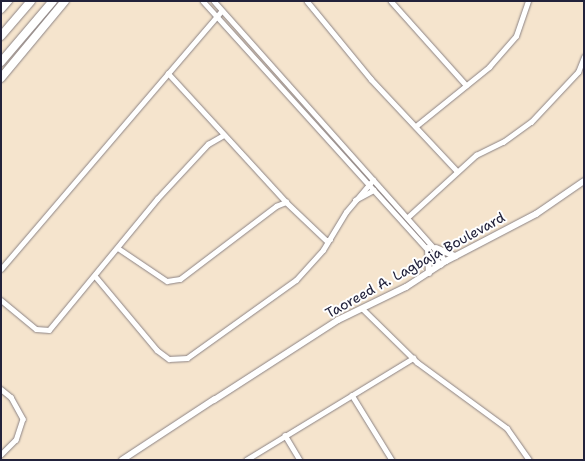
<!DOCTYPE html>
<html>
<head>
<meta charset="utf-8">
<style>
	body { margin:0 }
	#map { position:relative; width:585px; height:461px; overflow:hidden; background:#f5e4cd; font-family:"Shantell Sans",sans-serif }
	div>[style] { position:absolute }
	.roads { filter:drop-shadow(0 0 1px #8c8384) drop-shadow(0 0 1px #8c8384) }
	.street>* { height:4.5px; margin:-2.25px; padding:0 2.25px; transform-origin:2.25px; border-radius:2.25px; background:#fff }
	.secondary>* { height:6px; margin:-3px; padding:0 3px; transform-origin:3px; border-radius:3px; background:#fff }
	.highway>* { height:8px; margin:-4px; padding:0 4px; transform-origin:4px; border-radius:4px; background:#fff }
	span { translate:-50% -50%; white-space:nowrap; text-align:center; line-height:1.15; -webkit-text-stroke:4px #fff; paint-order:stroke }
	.street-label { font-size:14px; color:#22223b }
	.frame { position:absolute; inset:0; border:2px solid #22223b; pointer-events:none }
</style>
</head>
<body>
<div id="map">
	<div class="roads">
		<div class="street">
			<i style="left:203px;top:1px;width:355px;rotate:47.9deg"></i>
			<i style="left:214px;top:1px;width:348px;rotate:48.3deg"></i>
			<i style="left:307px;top:1px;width:101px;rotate:50.6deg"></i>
			<i style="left:371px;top:79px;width:126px;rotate:46.9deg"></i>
			<i style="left:391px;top:1px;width:113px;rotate:48.2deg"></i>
			<i style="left:168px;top:73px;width:175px;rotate:47.5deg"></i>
			<i style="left:286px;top:202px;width:55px;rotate:43.5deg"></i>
			<i style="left:326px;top:240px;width:5px"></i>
			<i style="left:416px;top:126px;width:94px;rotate:-38.9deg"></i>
			<i style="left:489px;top:67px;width:41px;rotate:-48.9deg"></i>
			<i style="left:516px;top:36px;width:37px;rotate:-71deg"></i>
			<i style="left:355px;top:200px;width:21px;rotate:-28deg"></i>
			<i style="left:408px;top:217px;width:92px;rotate:-42.4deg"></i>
			<i style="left:476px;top:155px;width:30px;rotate:-26deg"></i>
			<i style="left:503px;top:142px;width:34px;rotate:-36deg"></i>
			<i style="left:531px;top:122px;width:69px;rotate:-46.8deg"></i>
			<i style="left:578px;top:72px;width:16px;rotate:-68deg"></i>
			<i style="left:118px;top:248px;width:59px;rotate:34deg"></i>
			<i style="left:167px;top:281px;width:13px;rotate:-9deg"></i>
			<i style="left:180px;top:279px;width:121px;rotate:-37.2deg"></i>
			<i style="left:276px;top:206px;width:11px;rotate:-22deg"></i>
			<i style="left:1px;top:269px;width:339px;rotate:-49.5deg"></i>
			<i style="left:96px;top:277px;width:95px;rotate:50.1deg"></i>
			<i style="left:157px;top:350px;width:15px;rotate:37deg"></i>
			<i style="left:169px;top:359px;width:18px;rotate:-3deg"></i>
			<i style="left:187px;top:358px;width:134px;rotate:-35.6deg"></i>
			<i style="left:296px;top:280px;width:40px;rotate:-48deg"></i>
			<i style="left:323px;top:250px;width:44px;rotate:-58.8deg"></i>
			<i style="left:346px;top:212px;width:42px;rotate:-49.8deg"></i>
			<i style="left:1px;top:300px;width:45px;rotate:39.6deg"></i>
			<i style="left:36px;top:329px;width:13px;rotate:4deg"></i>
			<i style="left:49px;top:330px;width:170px;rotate:-50.5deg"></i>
			<i style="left:157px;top:199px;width:75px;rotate:-47.2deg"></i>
			<i style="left:208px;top:144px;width:16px;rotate:-30deg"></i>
			<i style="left:363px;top:309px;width:76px;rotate:44.5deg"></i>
			<i style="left:417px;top:362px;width:112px;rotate:36.3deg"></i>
			<i style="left:507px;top:428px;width:39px;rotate:55deg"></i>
			<i style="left:1px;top:389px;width:13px;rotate:39deg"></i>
			<i style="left:11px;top:397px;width:25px;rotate:61deg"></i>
			<i style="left:23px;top:419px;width:22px;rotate:108deg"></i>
			<i style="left:16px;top:440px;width:21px;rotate:135deg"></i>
			<i style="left:352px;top:395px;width:76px;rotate:58.4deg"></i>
			<i style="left:285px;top:435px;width:29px;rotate:59deg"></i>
			<i style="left:246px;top:460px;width:196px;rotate:-31.4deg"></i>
		</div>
		<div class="secondary">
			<i style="left:428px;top:248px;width:25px;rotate:88deg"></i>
			<i style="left:436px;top:248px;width:21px;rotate:23deg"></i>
			<i style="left:214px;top:400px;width:148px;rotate:-32.8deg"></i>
			<i style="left:338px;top:320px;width:76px;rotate:-25.9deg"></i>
			<i style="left:406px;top:287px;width:48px;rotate:-33deg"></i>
			<i style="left:446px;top:261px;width:102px;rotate:-27.6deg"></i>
			<i style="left:536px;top:214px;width:58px;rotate:-34.5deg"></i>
			<i style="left:122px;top:460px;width:111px;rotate:-33.3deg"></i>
		</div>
		<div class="highway">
			<i style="left:1px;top:9px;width:11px;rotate:-49deg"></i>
			<i style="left:1px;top:36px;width:46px;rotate:-49.4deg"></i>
			<i style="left:1px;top:62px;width:80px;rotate:-49.6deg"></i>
			<i style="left:1px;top:78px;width:100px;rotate:-50.3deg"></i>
		</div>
	</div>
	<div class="street-label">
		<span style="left:415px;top:265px;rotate:-29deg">Taoreed A. Lagbaja Boulevard</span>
	</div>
	<div class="frame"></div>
</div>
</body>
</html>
